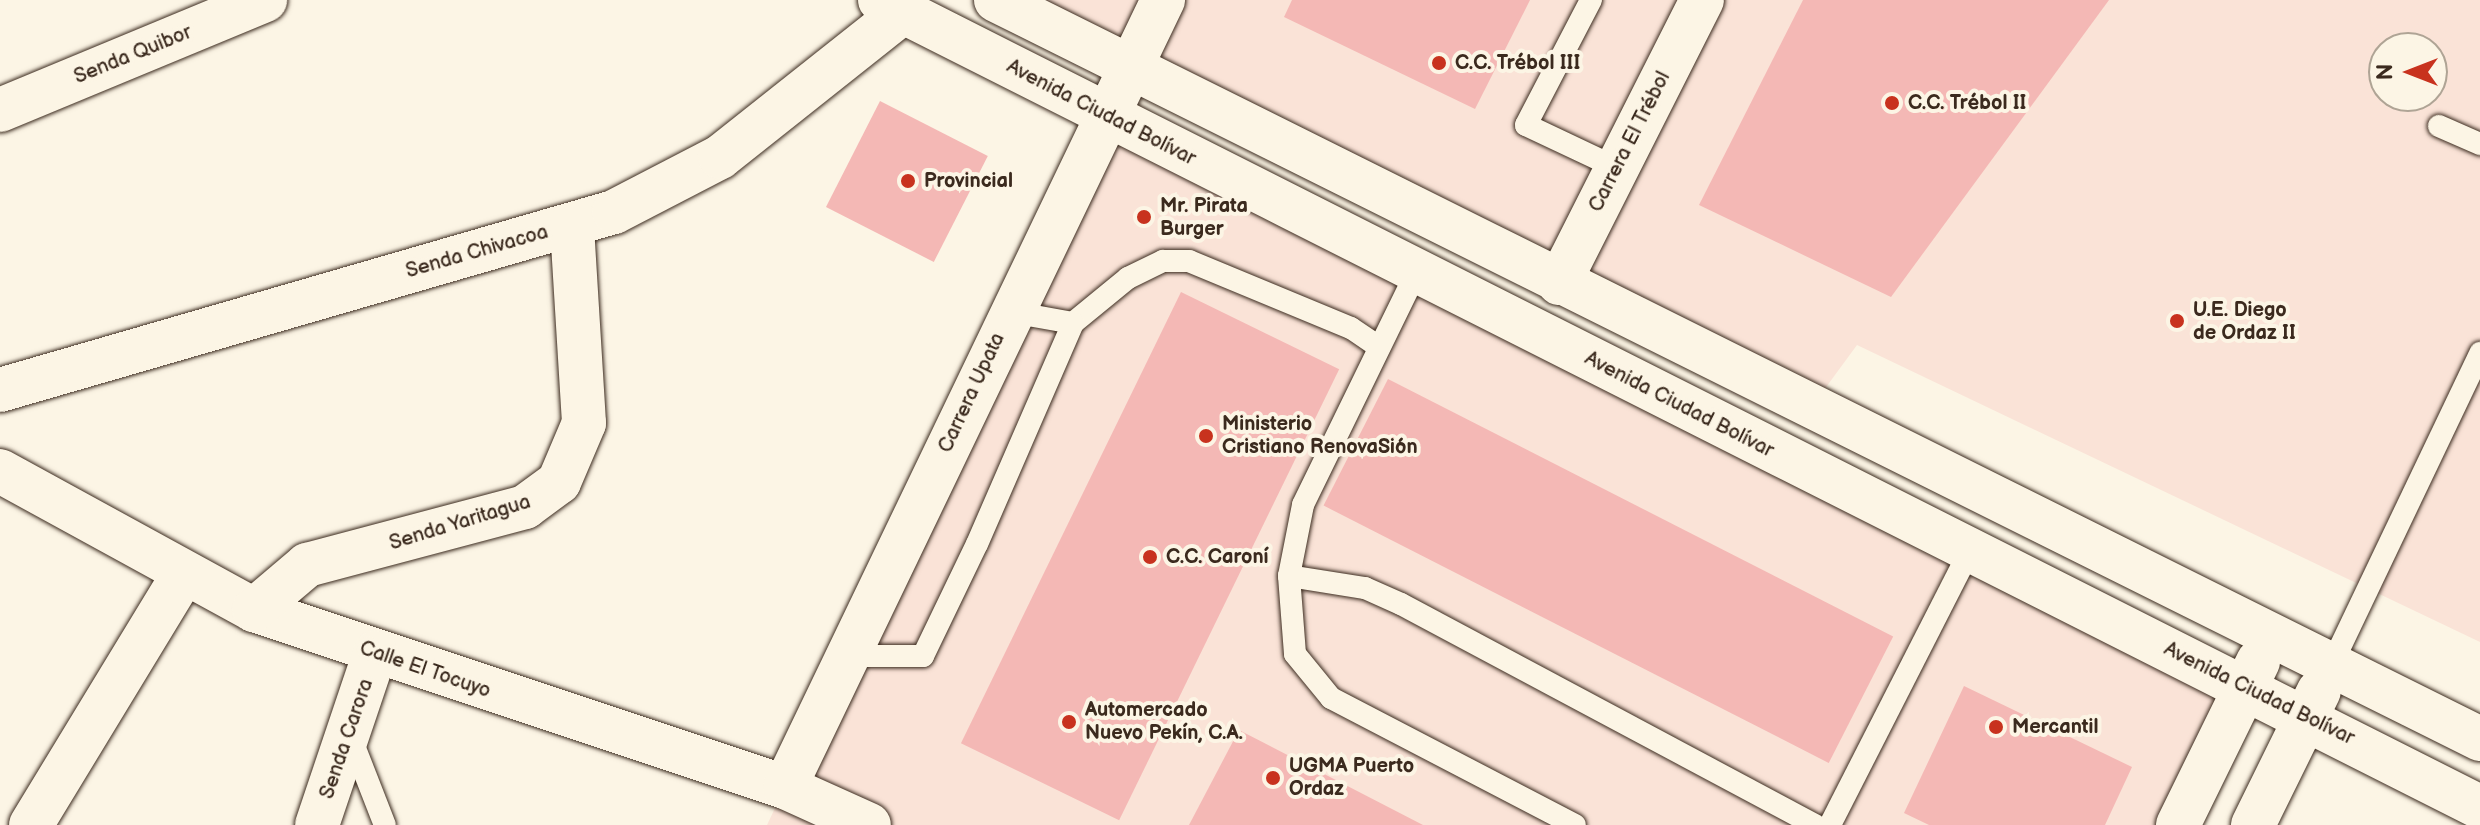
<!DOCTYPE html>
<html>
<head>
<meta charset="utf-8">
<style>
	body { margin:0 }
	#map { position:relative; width:2480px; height:825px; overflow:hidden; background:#fcf5e5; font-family:"Balsamiq Sans",sans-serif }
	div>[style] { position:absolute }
	.built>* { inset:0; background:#fae3d7 }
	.building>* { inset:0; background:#f4b8b5; transform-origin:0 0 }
	.roads { filter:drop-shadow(0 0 2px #3b2a1e) drop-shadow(0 0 2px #3b2a1e) }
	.lane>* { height:22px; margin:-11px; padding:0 11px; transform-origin:11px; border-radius:11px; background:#fcf5e5 }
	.street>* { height:44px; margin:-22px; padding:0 22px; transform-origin:22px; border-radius:22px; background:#fcf5e5 }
	.secondary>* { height:44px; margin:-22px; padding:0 22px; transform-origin:22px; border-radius:22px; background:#fcf5e5 }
	.dots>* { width:22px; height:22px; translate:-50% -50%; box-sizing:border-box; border:4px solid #fcf5e5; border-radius:50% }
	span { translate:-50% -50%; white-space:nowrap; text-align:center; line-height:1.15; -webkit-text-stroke:8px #fcf5e5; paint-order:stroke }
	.street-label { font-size:20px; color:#3b2a1e }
	.poi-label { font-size:20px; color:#3b2a1e; font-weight:700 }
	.left { translate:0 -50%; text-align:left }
	.north { position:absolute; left:2368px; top:32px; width:80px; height:80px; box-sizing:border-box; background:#fcf5e5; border:2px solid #afa495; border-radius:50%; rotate:270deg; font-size:22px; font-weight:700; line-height:32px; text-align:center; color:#3b2a1e }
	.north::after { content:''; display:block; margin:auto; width:28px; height:36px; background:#c8321e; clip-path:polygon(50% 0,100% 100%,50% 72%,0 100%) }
</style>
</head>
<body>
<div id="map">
	<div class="built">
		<i style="clip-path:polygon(evenodd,996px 0,2480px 0,2480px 642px,1857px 345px,1810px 409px,996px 0,2384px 48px,2432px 48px,2432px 96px,2384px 96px,2384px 48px)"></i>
		<i style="clip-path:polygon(1104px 115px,2245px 688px,2178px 825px,767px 825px)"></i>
	</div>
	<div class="building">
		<i style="clip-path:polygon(1292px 0,1530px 0,1475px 109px,1284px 17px)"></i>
		<i style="clip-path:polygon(1803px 0,2109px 0,1891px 297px,1699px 205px)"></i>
		<i style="left:880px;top:101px;width:121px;height:119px;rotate:27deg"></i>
		<i style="left:1181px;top:292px;width:176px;height:502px;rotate:26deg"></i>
		<i style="left:1388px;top:379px;width:567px;height:142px;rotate:27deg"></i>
		<i style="clip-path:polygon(1964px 686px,2132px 767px,2105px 825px,1929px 825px,1904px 813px)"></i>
		<i style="clip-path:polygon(1239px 730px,1423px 825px,1189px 825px)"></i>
	</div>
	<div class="roads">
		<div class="lane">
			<i style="left:1591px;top:0;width:141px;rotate:117.5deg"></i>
			<i style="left:1526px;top:125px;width:101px;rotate:25.3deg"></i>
			<i style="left:2439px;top:126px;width:45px;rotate:23.7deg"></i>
			<i style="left:1416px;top:273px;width:258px;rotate:116deg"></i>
			<i style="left:1303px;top:505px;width:72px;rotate:101.2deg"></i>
			<i style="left:1289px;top:576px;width:78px;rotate:85.6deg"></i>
			<i style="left:1295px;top:654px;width:57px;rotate:50.7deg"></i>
			<i style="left:1331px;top:698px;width:275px;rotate:27.5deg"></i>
			<i style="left:1073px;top:323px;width:71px;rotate:-39.3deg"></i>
			<i style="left:1128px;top:278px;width:39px;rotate:-26deg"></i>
			<i style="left:1163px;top:261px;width:26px"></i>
			<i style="left:1189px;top:261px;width:175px;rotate:22.5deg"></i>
			<i style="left:1351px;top:328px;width:34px;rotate:34deg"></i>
			<i style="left:1289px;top:576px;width:77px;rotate:9deg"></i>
			<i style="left:1365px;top:588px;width:39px;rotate:24deg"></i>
			<i style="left:1401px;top:604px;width:469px;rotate:28.1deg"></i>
			<i style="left:847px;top:656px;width:76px"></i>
			<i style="left:923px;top:656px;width:124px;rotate:-64.3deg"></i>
			<i style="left:977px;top:544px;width:241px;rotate:-66.5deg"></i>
			<i style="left:1073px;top:323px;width:63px;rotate:-169.9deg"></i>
			<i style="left:2331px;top:666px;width:347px;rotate:-64.5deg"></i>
			<i style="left:351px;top:738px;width:93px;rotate:68.7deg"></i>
			<i style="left:1830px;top:825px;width:309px;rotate:-63deg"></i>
		</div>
		<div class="street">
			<i style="left:0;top:110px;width:287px;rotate:-22.5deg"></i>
			<i style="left:1559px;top:283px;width:317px;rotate:-63.2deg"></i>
			<i style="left:0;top:390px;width:639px;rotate:-16.17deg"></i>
			<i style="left:614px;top:212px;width:119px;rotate:-27.4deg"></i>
			<i style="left:720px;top:157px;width:233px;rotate:-38.4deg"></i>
			<i style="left:0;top:471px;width:290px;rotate:28.7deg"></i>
			<i style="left:254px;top:610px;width:560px;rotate:18.43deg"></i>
			<i style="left:785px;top:787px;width:92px;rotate:24.3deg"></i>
			<i style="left:254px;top:610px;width:70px;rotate:-40.3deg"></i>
			<i style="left:307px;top:565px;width:226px;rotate:-14.9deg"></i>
			<i style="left:525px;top:507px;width:42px;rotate:-36.3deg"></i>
			<i style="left:559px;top:482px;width:64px;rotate:-67deg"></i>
			<i style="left:584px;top:423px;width:199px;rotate:-93.5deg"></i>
			<i style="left:785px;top:787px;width:873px;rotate:-64.34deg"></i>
			<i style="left:31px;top:825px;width:293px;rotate:-58.7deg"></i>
			<i style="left:317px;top:825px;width:182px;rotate:-71.4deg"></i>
		</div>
		<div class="secondary">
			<i style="left:880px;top:0;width:1792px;rotate:26.77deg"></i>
			<i style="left:996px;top:0;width:1658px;rotate:26.47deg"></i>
			<i style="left:2178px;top:825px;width:182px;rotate:-63.9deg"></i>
			<i style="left:2253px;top:825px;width:149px;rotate:-63.8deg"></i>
		</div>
	</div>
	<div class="dots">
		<i style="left:1439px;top:63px;background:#c8321e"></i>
		<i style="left:1892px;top:103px;background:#c8321e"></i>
		<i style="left:908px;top:181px;background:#c8321e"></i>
		<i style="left:1144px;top:217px;background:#c8321e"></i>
		<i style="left:2177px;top:321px;background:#c8321e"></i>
		<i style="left:1206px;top:436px;background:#c8321e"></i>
		<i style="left:1150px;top:557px;background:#c8321e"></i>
		<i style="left:1069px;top:722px;background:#c8321e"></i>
		<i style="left:1996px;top:727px;background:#c8321e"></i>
		<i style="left:1273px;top:778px;background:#c8321e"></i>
	</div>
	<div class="street-label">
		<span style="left:133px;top:55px;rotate:-22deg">Senda Quibor</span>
		<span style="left:1101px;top:113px;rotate:27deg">Avenida Ciudad Bolívar</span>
		<span style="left:1630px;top:142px;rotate:-63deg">Carrera El Trébol</span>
		<span style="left:477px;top:252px;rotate:-16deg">Senda Chivacoa</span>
		<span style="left:972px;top:393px;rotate:-65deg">Carrera Upata</span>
		<span style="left:1679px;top:405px;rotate:27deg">Avenida Ciudad Bolívar</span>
		<span style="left:460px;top:523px;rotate:-17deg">Senda Yaritagua</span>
		<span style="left:425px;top:670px;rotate:19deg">Calle El Tocuyo</span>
		<span style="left:2259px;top:694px;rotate:26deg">Avenida Ciudad Bolívar</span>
		<span style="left:347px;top:739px;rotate:-71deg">Senda Carora</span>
	</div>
	<div class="poi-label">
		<span class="left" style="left:1455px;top:63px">C.C. Trébol III</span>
		<span class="left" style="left:1908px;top:103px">C.C. Trébol II</span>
		<span class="left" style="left:924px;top:181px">Provincial</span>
		<span class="left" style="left:1160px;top:218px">Mr. Pirata<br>Burger</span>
		<span class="left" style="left:2193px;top:322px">U.E. Diego<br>de Ordaz II</span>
		<span class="left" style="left:1222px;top:436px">Ministerio<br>Cristiano RenovaSión</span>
		<span class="left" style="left:1166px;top:557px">C.C. Caroní</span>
		<span class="left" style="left:1085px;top:722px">Automercado<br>Nuevo Pekín, C.A.</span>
		<span class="left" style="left:2012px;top:727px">Mercantil</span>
		<span class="left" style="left:1289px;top:778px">UGMA Puerto<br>Ordaz</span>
	</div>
	<div class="north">N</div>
</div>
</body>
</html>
